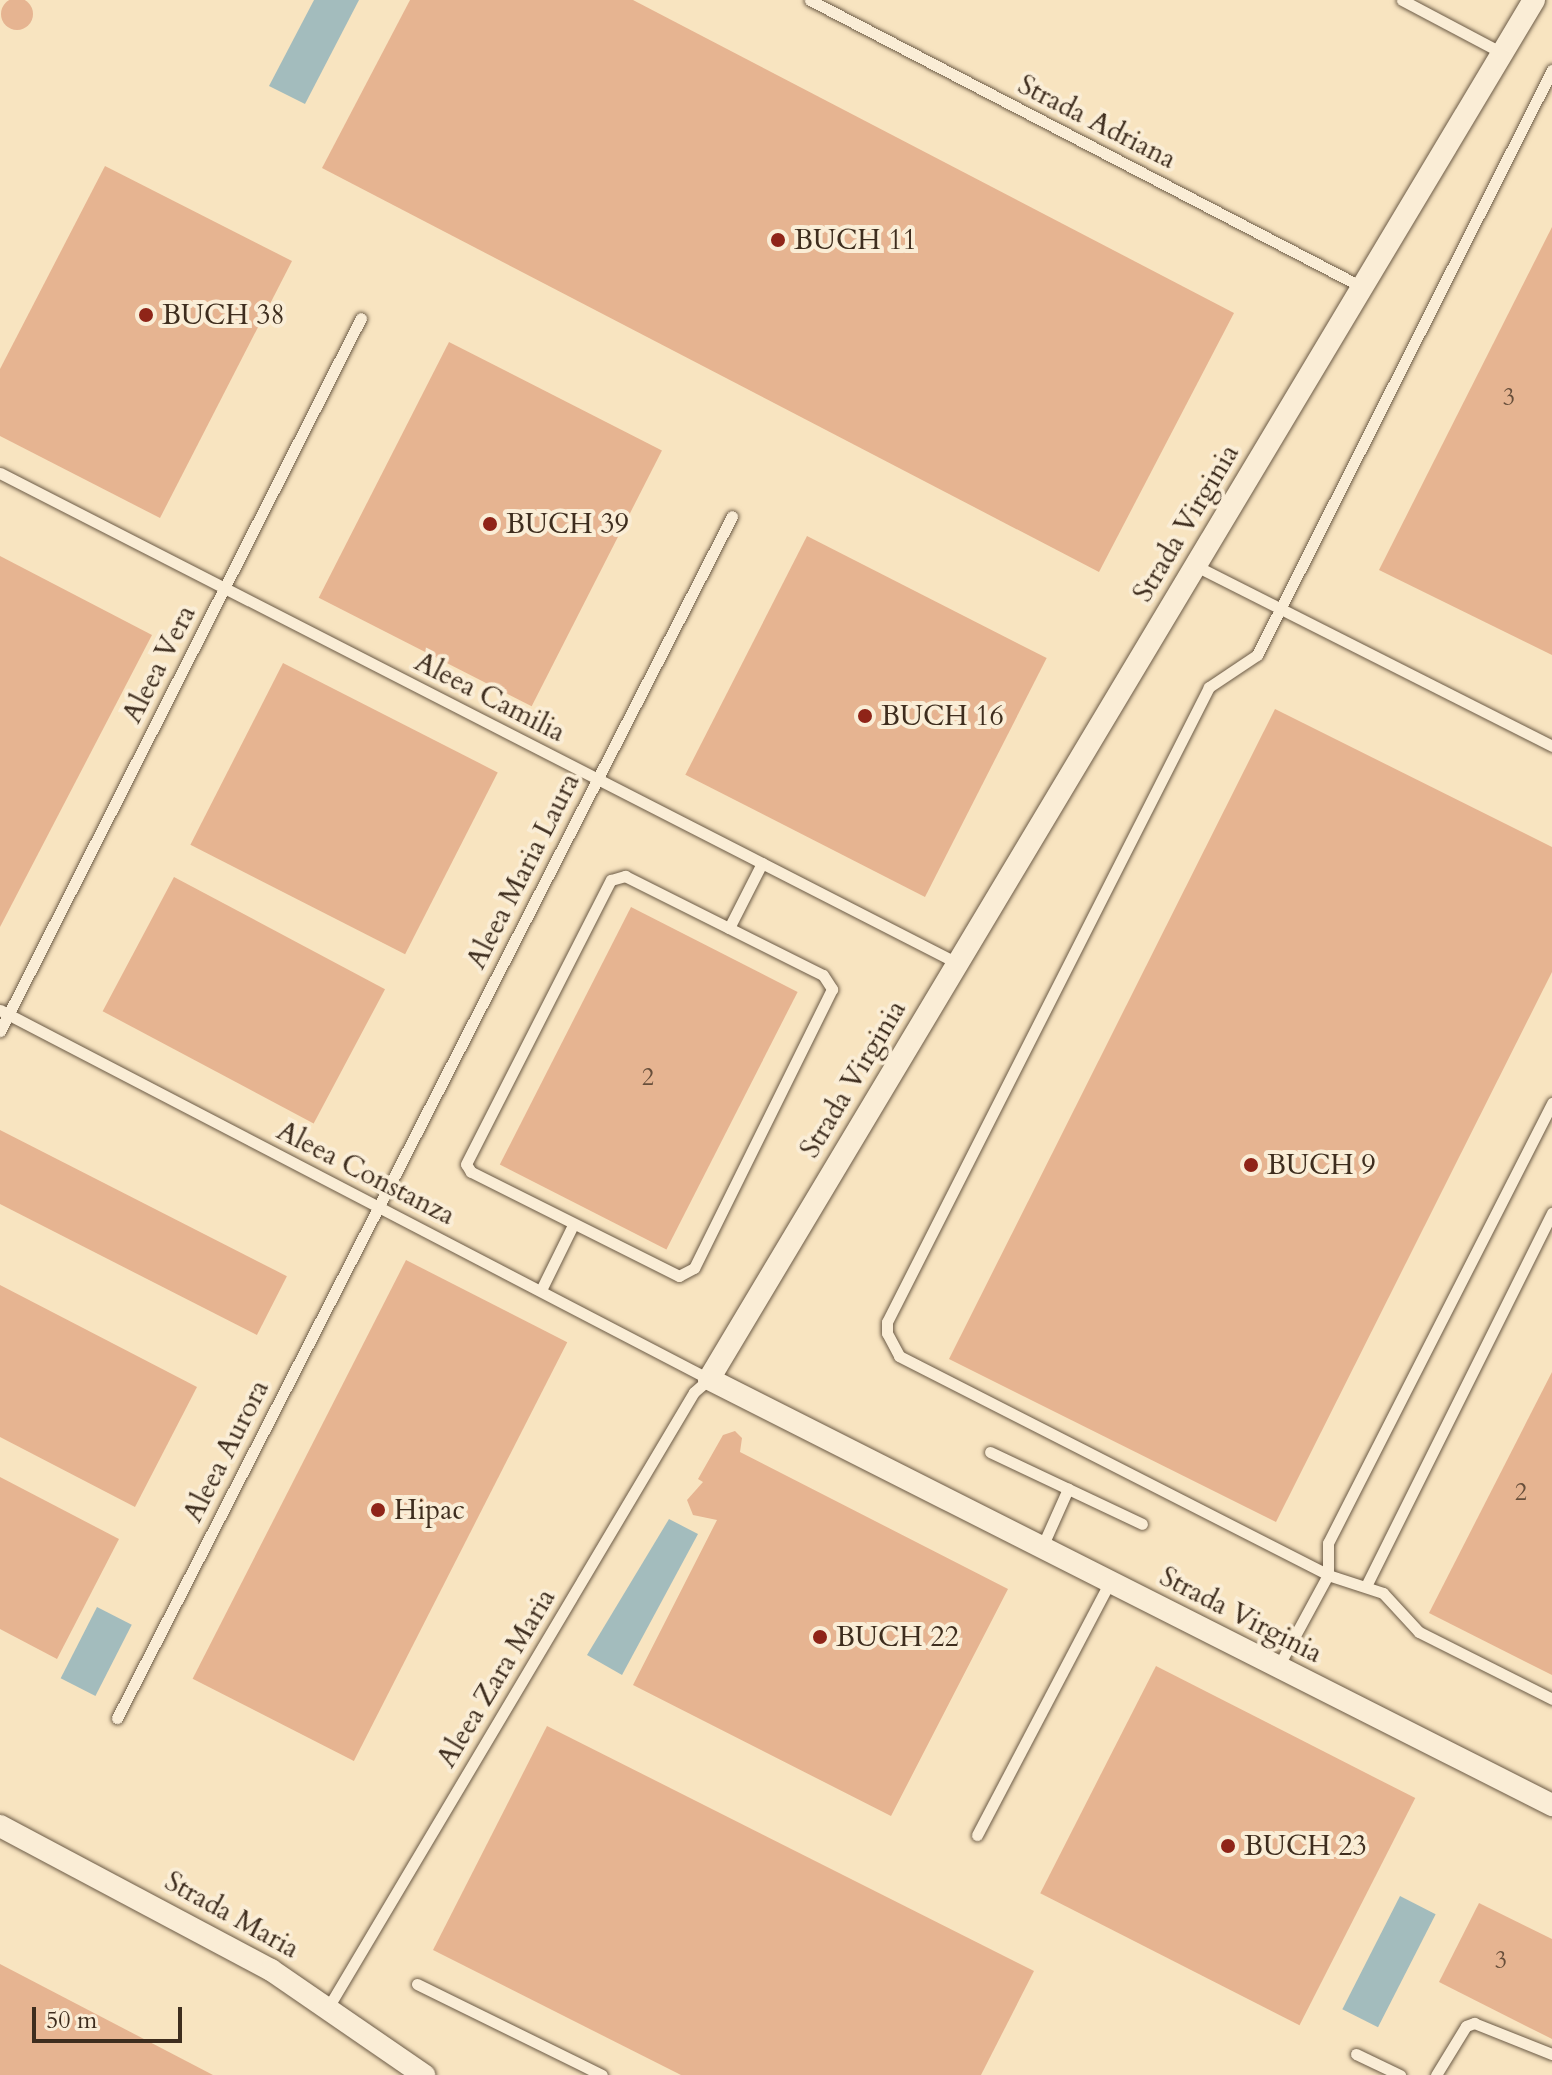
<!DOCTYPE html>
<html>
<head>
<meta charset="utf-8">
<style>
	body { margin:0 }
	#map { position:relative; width:1552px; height:2075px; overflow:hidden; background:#f8e4c0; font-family:Cardo,serif }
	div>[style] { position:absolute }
	.water>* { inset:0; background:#a3bcbd; transform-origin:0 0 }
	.building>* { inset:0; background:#e6b491; transform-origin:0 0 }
	.round { border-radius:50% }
	.roads { filter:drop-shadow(0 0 2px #6c5b46) drop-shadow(0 0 2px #6c5b46) }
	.service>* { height:11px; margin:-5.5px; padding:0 5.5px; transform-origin:5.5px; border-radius:5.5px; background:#faedd6 }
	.minor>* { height:22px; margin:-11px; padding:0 11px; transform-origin:11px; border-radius:11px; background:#faedd6 }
	.dots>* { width:22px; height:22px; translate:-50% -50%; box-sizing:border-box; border:4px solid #faedd6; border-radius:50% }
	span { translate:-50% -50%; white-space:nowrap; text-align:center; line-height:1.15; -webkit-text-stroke:8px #faedd6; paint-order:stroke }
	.number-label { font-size:24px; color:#684f3b }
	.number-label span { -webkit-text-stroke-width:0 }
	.street-label { font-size:28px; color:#3e2d1e }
	.poi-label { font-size:28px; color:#3e2d1e }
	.left { translate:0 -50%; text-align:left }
	.scale { position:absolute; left:32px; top:2007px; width:150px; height:36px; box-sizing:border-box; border:4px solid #3e2d1e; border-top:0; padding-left:10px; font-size:24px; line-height:28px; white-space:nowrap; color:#3e2d1e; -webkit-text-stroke:6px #faedd6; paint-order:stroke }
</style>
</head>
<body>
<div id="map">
	<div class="water">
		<i style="clip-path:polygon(314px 0,359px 0,305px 104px,269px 86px)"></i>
		<i style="clip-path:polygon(669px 1519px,698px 1534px,622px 1675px,587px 1655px)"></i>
		<i style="left:97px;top:1607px;width:39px;height:80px;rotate:27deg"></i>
		<i style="left:1400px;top:1896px;width:40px;height:127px;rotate:27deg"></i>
	</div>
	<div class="building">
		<i class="round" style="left:1px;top:-2px;width:32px;height:32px"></i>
		<i style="clip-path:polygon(410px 0,633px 0,1234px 313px,1099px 572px,322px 168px)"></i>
		<i style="clip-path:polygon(105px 166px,292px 261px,160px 518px,0 436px,0 369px)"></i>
		<i style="clip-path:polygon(1552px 227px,1552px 655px,1379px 570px)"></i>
		<i style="left:449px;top:342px;width:239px;height:287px;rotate:27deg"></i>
		<i style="left:807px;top:536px;width:269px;height:268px;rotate:27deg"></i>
		<i style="clip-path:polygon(0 556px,152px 635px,0 927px)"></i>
		<i style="left:283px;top:663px;width:241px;height:204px;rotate:27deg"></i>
		<i style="clip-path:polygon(1275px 709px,1552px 847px,1552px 972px,1276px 1522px,949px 1359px)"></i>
		<i style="left:174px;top:877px;width:239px;height:152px;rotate:28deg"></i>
		<i style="left:631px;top:907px;width:187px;height:289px;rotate:27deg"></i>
		<i style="left:0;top:1130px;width:322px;height:66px;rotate:27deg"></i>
		<i style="left:406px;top:1260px;width:181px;height:470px;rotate:27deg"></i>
		<i style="clip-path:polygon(0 1285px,197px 1387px,135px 1507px,0 1437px)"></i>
		<i style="clip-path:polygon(1552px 1372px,1552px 1675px,1429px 1613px)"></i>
		<i style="clip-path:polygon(735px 1431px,742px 1438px,740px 1452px,1008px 1589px,891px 1816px,633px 1685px,717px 1520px,693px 1515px,687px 1500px,703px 1482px,698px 1479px,723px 1435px)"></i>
		<i style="clip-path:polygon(0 1477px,119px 1539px,57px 1659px,0 1629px)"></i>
		<i style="left:1156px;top:1666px;width:291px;height:255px;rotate:27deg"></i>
		<i style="clip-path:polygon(547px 1726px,1034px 1971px,981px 2075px,681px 2075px,433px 1950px)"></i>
		<i style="clip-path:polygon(1479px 1903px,1552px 1939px,1552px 2039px,1439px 1982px)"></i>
		<i style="clip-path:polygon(0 1964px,213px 2075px,0 2075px)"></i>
	</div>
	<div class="roads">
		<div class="service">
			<i style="left:810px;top:0;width:622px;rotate:27.47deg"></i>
			<i style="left:1402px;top:0;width:113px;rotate:27.9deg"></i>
			<i style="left:1552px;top:70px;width:655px;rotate:116.76deg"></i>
			<i style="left:1257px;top:655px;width:58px;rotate:146.3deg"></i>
			<i style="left:1209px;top:687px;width:712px;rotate:116.89deg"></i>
			<i style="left:887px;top:1322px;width:11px;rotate:90deg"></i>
			<i style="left:887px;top:1333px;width:26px;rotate:62deg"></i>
			<i style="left:899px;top:1356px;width:482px;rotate:27deg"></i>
			<i style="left:1328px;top:1575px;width:58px;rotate:18.1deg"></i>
			<i style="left:1383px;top:1593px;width:53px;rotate:47.3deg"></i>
			<i style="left:1419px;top:1632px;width:149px;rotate:26.7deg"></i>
			<i style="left:0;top:473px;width:1075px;rotate:27.11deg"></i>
			<i style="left:1196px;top:566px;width:399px;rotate:26.8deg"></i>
			<i style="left:625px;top:876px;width:221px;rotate:26.6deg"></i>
			<i style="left:823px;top:975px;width:17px;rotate:57deg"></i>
			<i style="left:832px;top:989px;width:311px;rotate:116.3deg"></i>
			<i style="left:694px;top:1268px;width:17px;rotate:152deg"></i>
			<i style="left:679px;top:1276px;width:233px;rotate:-153.4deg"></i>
			<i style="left:471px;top:1172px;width:9px;rotate:-122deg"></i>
			<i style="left:466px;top:1164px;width:319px;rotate:-63deg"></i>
			<i style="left:611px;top:880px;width:15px;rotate:-16deg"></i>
			<i style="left:729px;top:928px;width:73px;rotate:-63.1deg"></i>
			<i style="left:0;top:1010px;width:799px;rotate:27.49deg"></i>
			<i style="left:709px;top:1379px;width:20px;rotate:139deg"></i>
			<i style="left:694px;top:1392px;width:714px;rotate:120.73deg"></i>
			<i style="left:0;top:1031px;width:799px;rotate:-63.15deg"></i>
			<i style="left:541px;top:1290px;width:72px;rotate:-63.8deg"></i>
			<i style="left:990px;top:1452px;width:168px;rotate:25.3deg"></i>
			<i style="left:1042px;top:1547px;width:64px;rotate:-65.9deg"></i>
			<i style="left:1366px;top:1586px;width:417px;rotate:-63.5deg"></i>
			<i style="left:1278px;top:1667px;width:105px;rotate:-61.5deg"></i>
			<i style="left:1328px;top:1575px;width:32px;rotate:-90deg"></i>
			<i style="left:1328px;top:1543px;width:494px;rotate:-63deg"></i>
			<i style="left:117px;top:1718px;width:1350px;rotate:-62.9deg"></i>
			<i style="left:977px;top:1835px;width:286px;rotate:-62.3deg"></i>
			<i style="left:417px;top:1984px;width:206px;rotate:26.2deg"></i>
			<i style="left:1356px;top:2054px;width:49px;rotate:25.5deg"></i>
			<i style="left:1436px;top:2075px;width:57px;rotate:-58.5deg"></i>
			<i style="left:1466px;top:2026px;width:9px;rotate:-21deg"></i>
			<i style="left:1474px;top:2023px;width:84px;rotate:21.7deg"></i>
		</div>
		<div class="minor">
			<i style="left:1534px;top:0;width:1607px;rotate:120.89deg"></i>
			<i style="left:709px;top:1379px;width:945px;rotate:26.81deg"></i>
			<i style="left:0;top:1826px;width:307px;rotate:28deg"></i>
			<i style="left:271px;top:1970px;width:186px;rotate:34.5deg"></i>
		</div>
	</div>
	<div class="dots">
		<i style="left:778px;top:240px;background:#8f2418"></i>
		<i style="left:146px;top:315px;background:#8f2418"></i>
		<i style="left:490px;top:524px;background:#8f2418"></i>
		<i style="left:865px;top:716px;background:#8f2418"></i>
		<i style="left:1251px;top:1165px;background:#8f2418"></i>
		<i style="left:378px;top:1510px;background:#8f2418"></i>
		<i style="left:820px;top:1637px;background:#8f2418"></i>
		<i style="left:1228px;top:1846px;background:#8f2418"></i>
	</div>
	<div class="number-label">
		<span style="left:1509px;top:398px">3</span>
		<span style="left:648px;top:1078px">2</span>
		<span style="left:1521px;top:1493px">2</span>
		<span style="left:1501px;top:1961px">3</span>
	</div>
	<div class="street-label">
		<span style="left:1097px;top:122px;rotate:27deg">Strada Adriana</span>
		<span style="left:1186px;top:523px;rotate:-59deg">Strada Virginia</span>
		<span style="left:159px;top:664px;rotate:-63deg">Aleea Vera</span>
		<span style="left:490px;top:697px;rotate:27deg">Aleea Camilia</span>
		<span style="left:523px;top:871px;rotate:-63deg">Aleea Maria Laura</span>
		<span style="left:853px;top:1079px;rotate:-59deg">Strada Virginia</span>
		<span style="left:366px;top:1173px;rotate:27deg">Aleea Constanza</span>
		<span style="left:226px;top:1451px;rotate:-63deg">Aleea Aurora</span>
		<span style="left:1241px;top:1615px;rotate:27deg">Strada Virginia</span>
		<span style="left:496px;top:1678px;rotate:-59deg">Aleea Zara Maria</span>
		<span style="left:232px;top:1915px;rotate:29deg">Strada Maria</span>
	</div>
	<div class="poi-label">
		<span class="left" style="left:794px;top:240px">BUCH 11</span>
		<span class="left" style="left:162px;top:315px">BUCH 38</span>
		<span class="left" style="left:506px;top:524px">BUCH 39</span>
		<span class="left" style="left:881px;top:716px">BUCH 16</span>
		<span class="left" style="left:1267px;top:1165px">BUCH 9</span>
		<span class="left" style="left:394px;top:1510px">Hipac</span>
		<span class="left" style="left:836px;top:1637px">BUCH 22</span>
		<span class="left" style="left:1244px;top:1846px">BUCH 23</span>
	</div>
	<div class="scale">50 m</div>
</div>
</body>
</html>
